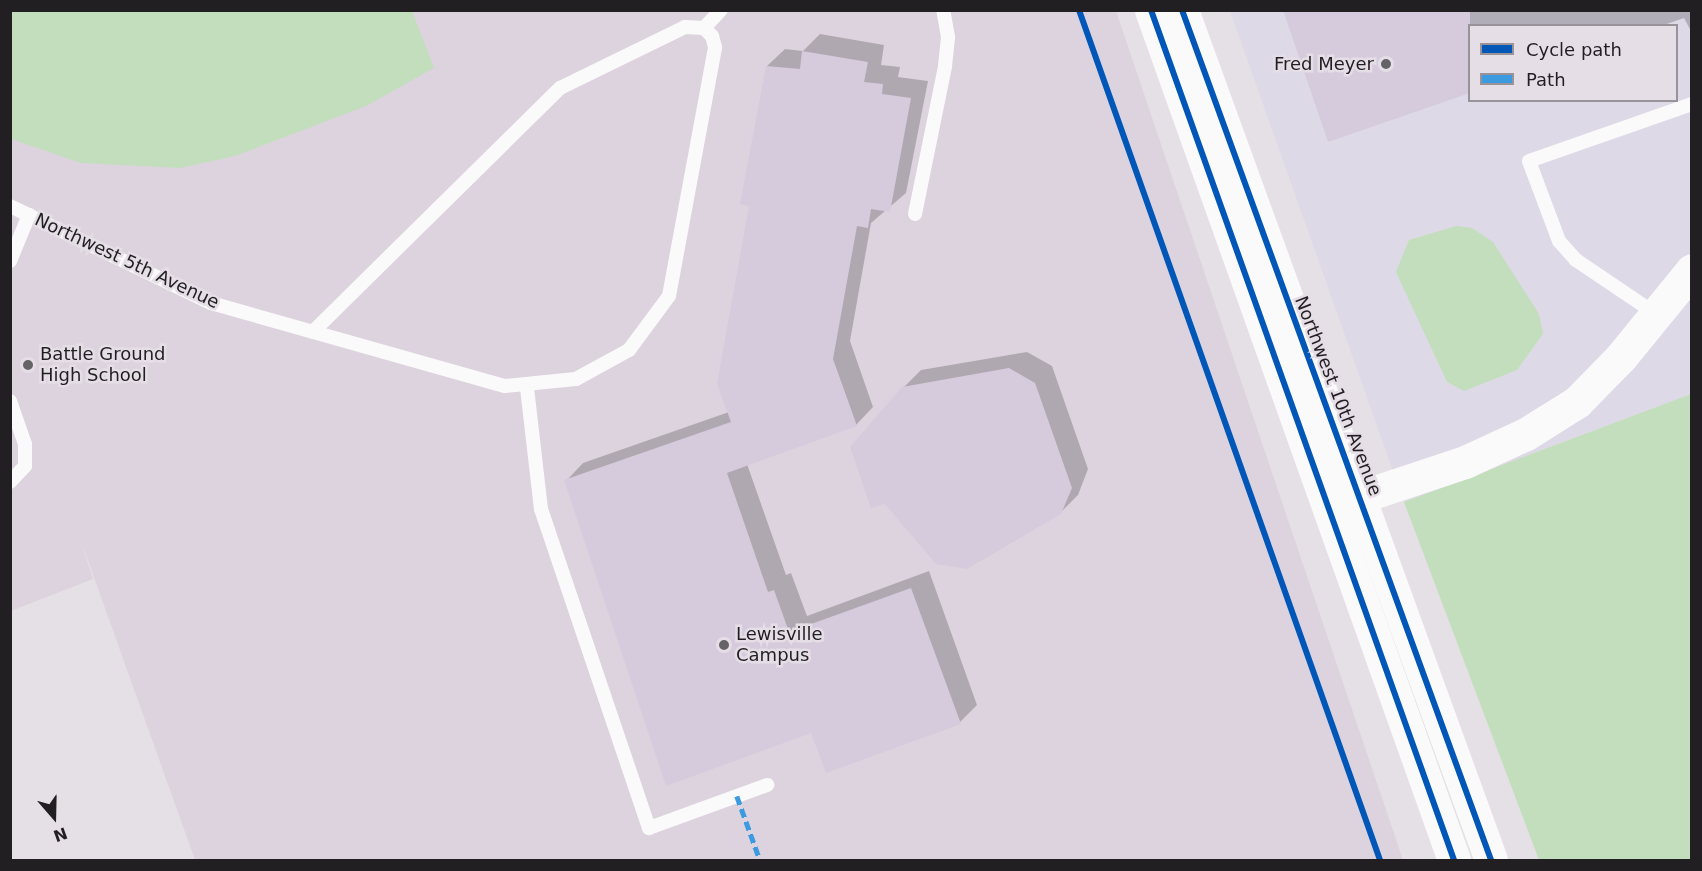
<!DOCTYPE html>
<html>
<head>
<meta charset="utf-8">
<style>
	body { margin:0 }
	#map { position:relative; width:1702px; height:871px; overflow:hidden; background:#e5e0e5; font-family:"DejaVu Sans",sans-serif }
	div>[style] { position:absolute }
	.commercial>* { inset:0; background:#ded9e7 }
	.built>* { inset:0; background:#ddd3de }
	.green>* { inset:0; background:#c3debc }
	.shadow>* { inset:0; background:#0003 }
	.building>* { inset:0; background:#d5cbdd }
	.lane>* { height:14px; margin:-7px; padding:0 7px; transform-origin:7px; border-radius:7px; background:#fbfafb }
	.secondary>* { height:33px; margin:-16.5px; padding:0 16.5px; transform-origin:16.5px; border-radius:16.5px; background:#fbfafb }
	.primary>* { height:33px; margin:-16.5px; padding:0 16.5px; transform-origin:16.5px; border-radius:16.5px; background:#fbfafb }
	.quiet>* { height:4.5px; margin-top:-2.25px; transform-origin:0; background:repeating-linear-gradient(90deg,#3c9be0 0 9px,transparent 0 13.5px) }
	.cycleway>* { height:6px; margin:-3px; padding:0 3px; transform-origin:3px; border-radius:3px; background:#0057b8 }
	.dots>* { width:16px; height:16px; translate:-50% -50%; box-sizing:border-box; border:3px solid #e6dee7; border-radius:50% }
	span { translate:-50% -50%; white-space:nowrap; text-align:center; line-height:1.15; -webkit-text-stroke:5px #e6dee7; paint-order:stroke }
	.poi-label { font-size:18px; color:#221f23 }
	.right { translate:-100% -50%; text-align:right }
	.left { translate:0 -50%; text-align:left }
	.street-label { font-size:18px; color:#221f23 }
	.frame { position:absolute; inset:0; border:12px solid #221f23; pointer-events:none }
	.legend { position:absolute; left:1468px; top:24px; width:210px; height:78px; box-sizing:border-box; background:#e6dee7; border:2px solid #989299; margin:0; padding:8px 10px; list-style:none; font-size:18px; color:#221f23 }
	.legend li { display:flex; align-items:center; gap:12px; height:30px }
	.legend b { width:30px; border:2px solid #989299 }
	.north { position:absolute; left:24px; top:787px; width:60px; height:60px; -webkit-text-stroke:4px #e6dee7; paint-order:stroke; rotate:160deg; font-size:16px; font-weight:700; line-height:24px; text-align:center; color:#221f23 }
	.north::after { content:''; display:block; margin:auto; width:21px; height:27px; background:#221f23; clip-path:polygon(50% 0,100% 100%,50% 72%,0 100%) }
</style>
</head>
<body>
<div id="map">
	<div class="commercial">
		<i style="clip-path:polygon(evenodd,1230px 11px,1691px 11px,1691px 394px,1404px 502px,1230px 11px,1470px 26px,1676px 26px,1676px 100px,1470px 100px,1470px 26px)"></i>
	</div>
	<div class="built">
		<i style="clip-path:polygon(11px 11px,1116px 11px,1403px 860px,195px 860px,81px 541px,93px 579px,11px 611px)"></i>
	</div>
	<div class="green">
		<i style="clip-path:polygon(10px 11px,412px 11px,434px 68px,366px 106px,235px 156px,180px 168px,81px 163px,11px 139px)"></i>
		<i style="clip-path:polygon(1456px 226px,1472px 228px,1493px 242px,1539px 314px,1543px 334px,1517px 370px,1464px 391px,1447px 382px,1396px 272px,1409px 240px)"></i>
		<i style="clip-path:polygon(1691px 394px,1691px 860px,1539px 860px,1404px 502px)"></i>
	</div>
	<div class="shadow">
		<i style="clip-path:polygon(1285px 10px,1692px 10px,1692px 33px,1684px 18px,1661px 26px,1470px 26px)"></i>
		<i style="clip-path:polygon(820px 34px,884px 45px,881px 65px,900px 67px,898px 77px,928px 81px,906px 193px,871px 223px,850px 341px,873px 407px,856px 425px,747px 464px,786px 575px,791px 573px,807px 616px,929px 571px,977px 705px,960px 722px,812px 731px,566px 481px,583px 463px,729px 412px,767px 66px,785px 49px,803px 51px)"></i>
		<i style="clip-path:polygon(1027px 352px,1052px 366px,1088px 469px,1078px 495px,1060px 513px,903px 388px,921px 370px)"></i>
	</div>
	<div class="building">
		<i style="clip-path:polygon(1283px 10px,1470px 10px,1470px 93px,1328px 142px)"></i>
		<i style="clip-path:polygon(802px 51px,868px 62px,864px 82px,883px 84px,882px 94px,911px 98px,890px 212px,871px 209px,868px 228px,857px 226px,833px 359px,857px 426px,727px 473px,768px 592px,774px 590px,789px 632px,911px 588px,961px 724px,826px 773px,811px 733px,666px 786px,564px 480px,731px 422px,717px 384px,749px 206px,740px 204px,766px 66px,800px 69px)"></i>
		<i style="clip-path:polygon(1009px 368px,1035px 383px,1072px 488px,1061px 514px,967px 569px,936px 564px,885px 504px,871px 508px,850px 447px,902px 387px)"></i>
	</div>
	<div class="lane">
		<i style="left:704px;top:28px;width:25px;rotate:-47deg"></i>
		<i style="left:10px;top:206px;width:223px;rotate:25.8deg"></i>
		<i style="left:211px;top:303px;width:305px;rotate:15.8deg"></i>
		<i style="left:505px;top:386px;width:71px;rotate:-5.6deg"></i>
		<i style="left:576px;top:379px;width:60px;rotate:-28.7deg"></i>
		<i style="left:629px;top:350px;width:67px;rotate:-53.5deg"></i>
		<i style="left:669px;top:296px;width:253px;rotate:-79.5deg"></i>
		<i style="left:715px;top:47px;width:11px;rotate:-105deg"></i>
		<i style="left:712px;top:36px;width:11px;rotate:-135deg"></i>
		<i style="left:704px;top:28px;width:19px;rotate:-177deg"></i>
		<i style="left:685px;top:27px;width:139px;rotate:154deg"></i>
		<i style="left:560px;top:88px;width:347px;rotate:135.4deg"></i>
		<i style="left:915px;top:214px;width:151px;rotate:-78.5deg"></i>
		<i style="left:945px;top:66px;width:29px;rotate:-84deg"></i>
		<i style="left:948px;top:37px;width:27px;rotate:-100deg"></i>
		<i style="left:10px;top:261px;width:50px;rotate:-67.6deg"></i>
		<i style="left:1656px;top:314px;width:97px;rotate:-146deg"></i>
		<i style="left:1576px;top:260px;width:25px;rotate:-132deg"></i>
		<i style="left:1559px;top:241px;width:85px;rotate:-110.6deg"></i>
		<i style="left:1529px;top:161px;width:173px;rotate:-19.3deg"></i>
		<i style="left:527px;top:388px;width:122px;rotate:83.4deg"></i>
		<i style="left:541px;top:509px;width:337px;rotate:71.3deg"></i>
		<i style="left:649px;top:828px;width:126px;rotate:-20deg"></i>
		<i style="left:10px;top:401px;width:46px;rotate:70.8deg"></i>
		<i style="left:25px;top:444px;width:22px;rotate:90deg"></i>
		<i style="left:25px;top:466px;width:22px;rotate:133deg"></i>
	</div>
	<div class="secondary">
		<i style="left:1360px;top:497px;width:111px;rotate:-18.4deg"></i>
		<i style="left:1465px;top:462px;width:67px;rotate:-24.7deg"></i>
		<i style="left:1526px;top:434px;width:60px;rotate:-32.1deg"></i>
		<i style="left:1577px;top:402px;width:63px;rotate:-45.6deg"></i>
		<i style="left:1621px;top:357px;width:112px;rotate:-50.8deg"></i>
	</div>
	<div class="primary">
		<i style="left:1151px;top:10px;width:902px;rotate:70.38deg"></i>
		<i style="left:1182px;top:10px;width:904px;rotate:70.02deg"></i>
	</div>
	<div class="quiet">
		<i style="left:737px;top:796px;width:68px;rotate:70.2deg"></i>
	</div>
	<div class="cycleway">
		<i style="left:1079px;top:10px;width:902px;rotate:70.5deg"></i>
		<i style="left:1151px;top:10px;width:902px;rotate:70.38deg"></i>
		<i style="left:1182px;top:10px;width:904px;rotate:70.02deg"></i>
	</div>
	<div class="dots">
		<i style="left:1386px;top:64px;background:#666367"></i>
		<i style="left:28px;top:365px;background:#666367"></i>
		<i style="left:724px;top:645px;background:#666367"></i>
	</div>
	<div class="poi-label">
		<span class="right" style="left:1374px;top:64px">Fred Meyer</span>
		<span class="left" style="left:40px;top:365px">Battle Ground<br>High School</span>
		<span class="left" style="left:736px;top:645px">Lewisville<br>Campus</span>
	</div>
	<div class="street-label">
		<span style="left:127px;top:261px;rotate:25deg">Northwest 5th Avenue</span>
		<span style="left:1338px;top:396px;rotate:69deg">Northwest 10th Avenue</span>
	</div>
	<div class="frame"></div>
	<ul class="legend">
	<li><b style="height:8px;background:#0057b8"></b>Cycle path</li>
	<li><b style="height:8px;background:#3c9be0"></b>Path</li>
	</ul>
	<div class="north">N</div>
</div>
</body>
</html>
